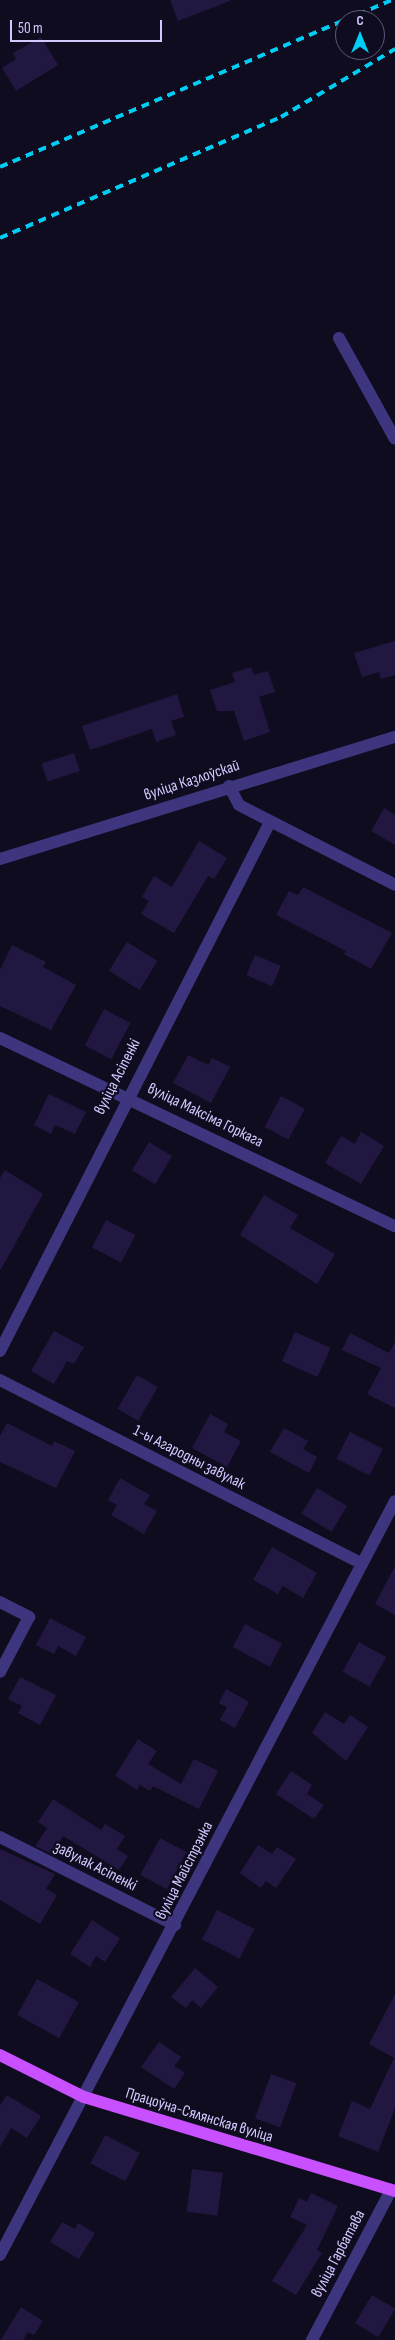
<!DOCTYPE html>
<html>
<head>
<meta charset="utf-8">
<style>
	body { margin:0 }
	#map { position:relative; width:395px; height:2340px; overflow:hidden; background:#100c1f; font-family:"Sofia Sans Condensed",sans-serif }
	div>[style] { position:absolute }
	.building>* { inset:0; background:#221740; transform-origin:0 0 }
	.minor>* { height:12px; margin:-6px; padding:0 6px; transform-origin:6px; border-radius:6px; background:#3d367f }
	.major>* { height:12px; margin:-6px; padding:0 6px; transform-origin:6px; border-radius:6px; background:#c850ff }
	.rail>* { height:4px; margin-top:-2px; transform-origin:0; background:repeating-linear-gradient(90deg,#00cdf4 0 8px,transparent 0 14px) }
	span { translate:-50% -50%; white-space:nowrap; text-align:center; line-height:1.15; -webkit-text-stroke:4.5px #100c1f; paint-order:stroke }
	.street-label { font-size:16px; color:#d3c9ff }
	.north { position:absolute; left:335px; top:10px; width:50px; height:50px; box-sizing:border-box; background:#100c1f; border:1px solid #5e5879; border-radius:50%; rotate:0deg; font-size:14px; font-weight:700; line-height:20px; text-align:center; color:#d3c9ff }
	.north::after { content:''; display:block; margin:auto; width:18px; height:22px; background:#00cdf4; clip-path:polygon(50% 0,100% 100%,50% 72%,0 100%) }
	.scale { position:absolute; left:10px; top:20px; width:152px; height:22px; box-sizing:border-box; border:2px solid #d3c9ff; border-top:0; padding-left:6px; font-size:15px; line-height:18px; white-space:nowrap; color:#d3c9ff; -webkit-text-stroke:4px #100c1f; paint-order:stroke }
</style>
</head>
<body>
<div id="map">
	<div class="building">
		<i style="clip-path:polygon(170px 0,230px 0,230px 1px,178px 21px)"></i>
		<i style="clip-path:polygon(41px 37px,58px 65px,16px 91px,2px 68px,16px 59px,13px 53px)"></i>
		<i style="clip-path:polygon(395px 641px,395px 675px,381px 679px,379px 672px,362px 677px,354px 653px)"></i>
		<i style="clip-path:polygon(251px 667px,254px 675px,268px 671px,275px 692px,259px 697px,270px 732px,244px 741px,234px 711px,217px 711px,210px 690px,235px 682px,232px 673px)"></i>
		<i style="clip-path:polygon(177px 694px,184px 717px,171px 721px,176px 735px,156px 742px,152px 729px,90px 750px,82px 726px)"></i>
		<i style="left:74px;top:753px;width:19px;height:34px;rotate:72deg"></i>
		<i style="clip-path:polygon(384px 808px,395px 815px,395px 845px,371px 831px)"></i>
		<i style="clip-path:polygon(199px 841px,227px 858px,214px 879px,208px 876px,174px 933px,141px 914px,149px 901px,142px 897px,154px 876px,172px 887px)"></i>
		<i style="clip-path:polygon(303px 887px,392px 933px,371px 969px,344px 954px,346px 951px,276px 915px,289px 891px,298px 895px)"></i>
		<i style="left:127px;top:942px;width:36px;height:34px;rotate:32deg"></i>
		<i style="clip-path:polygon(12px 945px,46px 962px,43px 967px,76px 985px,51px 1030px,0 1006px,0 970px)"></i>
		<i style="left:255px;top:955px;width:28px;height:22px;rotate:23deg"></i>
		<i style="left:104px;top:1009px;width:30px;height:41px;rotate:28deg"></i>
		<i style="clip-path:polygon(188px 1055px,208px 1065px,212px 1058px,230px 1067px,211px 1103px,173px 1083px)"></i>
		<i style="clip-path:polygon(49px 1094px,86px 1112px,75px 1134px,55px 1125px,51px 1134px,34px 1125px)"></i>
		<i style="left:281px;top:1096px;width:27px;height:35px;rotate:28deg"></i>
		<i style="clip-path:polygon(361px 1132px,384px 1146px,361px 1184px,325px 1163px,341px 1136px,355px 1144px)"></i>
		<i style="left:149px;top:1142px;width:27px;height:33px;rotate:31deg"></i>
		<i style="clip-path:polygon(5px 1170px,43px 1194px,0 1271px,0 1178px)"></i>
		<i style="clip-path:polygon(264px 1195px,298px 1215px,290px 1228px,335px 1254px,317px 1284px,240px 1235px)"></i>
		<i style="left:106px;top:1220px;width:33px;height:31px;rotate:27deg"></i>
		<i style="clip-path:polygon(54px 1331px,84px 1347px,74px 1364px,67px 1361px,54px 1384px,31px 1371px)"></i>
		<i style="left:295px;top:1332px;width:39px;height:32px;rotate:24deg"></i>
		<i style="clip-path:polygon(350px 1333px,389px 1353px,395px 1342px,395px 1408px,367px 1394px,381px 1368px,342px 1350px)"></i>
		<i style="left:137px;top:1375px;width:24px;height:39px;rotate:30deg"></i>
		<i style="clip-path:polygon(210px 1414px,228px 1424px,224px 1432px,241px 1441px,227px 1467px,192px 1448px)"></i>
		<i style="clip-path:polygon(7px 1423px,52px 1446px,54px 1441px,75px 1451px,56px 1488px,0 1462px,0 1436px)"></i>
		<i style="clip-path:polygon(284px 1428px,308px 1441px,303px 1449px,317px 1457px,309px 1473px,270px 1452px)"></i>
		<i style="left:350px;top:1432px;width:37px;height:30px;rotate:27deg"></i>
		<i style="clip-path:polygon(120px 1478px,150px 1495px,144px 1504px,157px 1511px,144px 1534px,111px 1515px,117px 1505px,108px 1500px)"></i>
		<i style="left:317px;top:1488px;width:35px;height:30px;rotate:31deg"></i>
		<i style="clip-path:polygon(272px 1547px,317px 1573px,303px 1598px,283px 1586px,278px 1594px,253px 1580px)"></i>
		<i style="clip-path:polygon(395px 1566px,395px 1615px,375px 1604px)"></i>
		<i style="clip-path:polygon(50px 1618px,86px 1637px,76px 1656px,58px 1646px,54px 1654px,36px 1645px)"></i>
		<i style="left:245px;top:1624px;width:42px;height:26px;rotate:28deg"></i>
		<i style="left:359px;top:1642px;width:31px;height:34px;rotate:29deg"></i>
		<i style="clip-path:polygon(20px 1677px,56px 1695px,40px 1725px,18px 1713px,22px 1706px,8px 1699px)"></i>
		<i style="clip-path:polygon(226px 1689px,249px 1702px,235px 1728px,220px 1720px,227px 1707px,219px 1703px)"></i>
		<i style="clip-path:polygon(325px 1712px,344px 1724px,350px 1715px,368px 1727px,346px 1761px,312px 1733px)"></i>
		<i style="clip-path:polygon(138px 1739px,157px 1751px,148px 1764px,181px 1784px,194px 1759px,218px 1771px,199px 1809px,153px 1786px,150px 1791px,140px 1785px,137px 1790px,115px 1776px)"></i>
		<i style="clip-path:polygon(291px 1771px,312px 1785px,307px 1794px,324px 1805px,314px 1819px,276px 1794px)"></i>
		<i style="clip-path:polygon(53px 1799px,101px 1830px,105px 1824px,125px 1836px,117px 1849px,128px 1856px,119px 1870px,63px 1836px,52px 1854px,35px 1846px,47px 1828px,38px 1822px)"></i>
		<i style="left:160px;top:1838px;width:30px;height:42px;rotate:28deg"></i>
		<i style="clip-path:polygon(258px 1845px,272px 1854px,277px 1847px,296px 1859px,276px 1888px,266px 1881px,261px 1888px,240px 1873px)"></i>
		<i style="clip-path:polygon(0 1849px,55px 1874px,46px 1889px,57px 1895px,40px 1924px,0 1900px)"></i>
		<i style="left:217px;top:1910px;width:42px;height:33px;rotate:27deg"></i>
		<i style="clip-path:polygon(92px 1920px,120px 1938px,105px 1962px,96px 1956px,90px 1967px,70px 1954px)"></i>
		<i style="clip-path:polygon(195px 1968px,218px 1987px,201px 2008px,192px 2000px,186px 2008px,171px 1997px)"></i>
		<i style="left:37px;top:1979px;width:48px;height:41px;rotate:29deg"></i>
		<i style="clip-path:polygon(395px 1994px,395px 2108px,378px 2152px,338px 2136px,352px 2101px,370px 2109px,394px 2058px,369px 2044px)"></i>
		<i style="clip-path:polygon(159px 2042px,181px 2057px,174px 2066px,185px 2073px,174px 2089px,141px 2067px)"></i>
		<i style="left:271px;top:2074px;width:27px;height:47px;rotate:20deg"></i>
		<i style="clip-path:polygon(7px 2095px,41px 2116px,27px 2138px,11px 2128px,0 2147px,0 2105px)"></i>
		<i style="left:105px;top:2135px;width:39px;height:32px;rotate:27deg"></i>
		<i style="left:192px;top:2169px;width:31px;height:43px;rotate:7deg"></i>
		<i style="clip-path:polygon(311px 2193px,338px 2206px,317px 2250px,322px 2253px,296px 2295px,272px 2281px,307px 2225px,290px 2217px,299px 2198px,307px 2202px)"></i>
		<i style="clip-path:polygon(62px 2222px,75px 2229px,78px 2223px,95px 2233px,79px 2259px,50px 2242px)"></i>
		<i style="left:372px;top:2295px;width:27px;height:33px;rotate:31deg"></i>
		<i style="clip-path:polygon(21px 2307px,43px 2321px,34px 2335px,28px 2332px,23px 2340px,1px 2340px)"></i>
	</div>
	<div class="minor">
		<i style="left:339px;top:338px;width:115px;rotate:61deg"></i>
		<i style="left:229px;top:786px;width:21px;rotate:62deg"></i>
		<i style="left:239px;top:805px;width:175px;rotate:27.1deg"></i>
		<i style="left:0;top:859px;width:413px;rotate:-17.2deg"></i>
		<i style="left:0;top:1038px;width:437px;rotate:25.5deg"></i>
		<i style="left:0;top:1351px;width:594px;rotate:-62.96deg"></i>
		<i style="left:0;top:1380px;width:406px;rotate:26.9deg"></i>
		<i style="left:0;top:1602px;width:33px;rotate:27deg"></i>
		<i style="left:29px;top:1617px;width:62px;rotate:117.8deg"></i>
		<i style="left:0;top:1837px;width:196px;rotate:26.7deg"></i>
		<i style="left:0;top:2255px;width:851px;rotate:-62.35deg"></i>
		<i style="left:312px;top:2340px;width:170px;rotate:-62.2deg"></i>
	</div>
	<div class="major">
		<i style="left:0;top:2055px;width:94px;rotate:26.6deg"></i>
		<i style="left:84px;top:2097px;width:325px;rotate:16.8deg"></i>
	</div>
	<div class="rail">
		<i style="left:345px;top:20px;width:51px;rotate:-23.1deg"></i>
		<i style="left:0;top:167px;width:375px;rotate:-23.1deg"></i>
		<i style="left:0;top:238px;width:306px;rotate:-23.3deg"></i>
		<i style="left:281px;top:117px;width:133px;rotate:-30.8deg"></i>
	</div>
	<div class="street-label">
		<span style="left:192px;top:781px;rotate:-18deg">вуліца Казлоўскай</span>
		<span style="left:118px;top:1077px;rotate:-63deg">вуліца Асіпенкі</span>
		<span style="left:205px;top:1116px;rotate:26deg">вуліца Максіма Горкага</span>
		<span style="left:189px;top:1458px;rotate:27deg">1-ы Агародны завулак</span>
		<span style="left:95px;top:1867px;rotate:27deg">завулак Асіпенкі</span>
		<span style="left:185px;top:1871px;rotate:-63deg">вуліца Майстрэнка</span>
		<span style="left:199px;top:2116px;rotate:17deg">Працоўна-Сялянская вуліца</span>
		<span style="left:339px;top:2254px;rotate:-62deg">вуліца Гарбатава</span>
	</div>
	<div class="north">С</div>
	<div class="scale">50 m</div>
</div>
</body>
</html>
